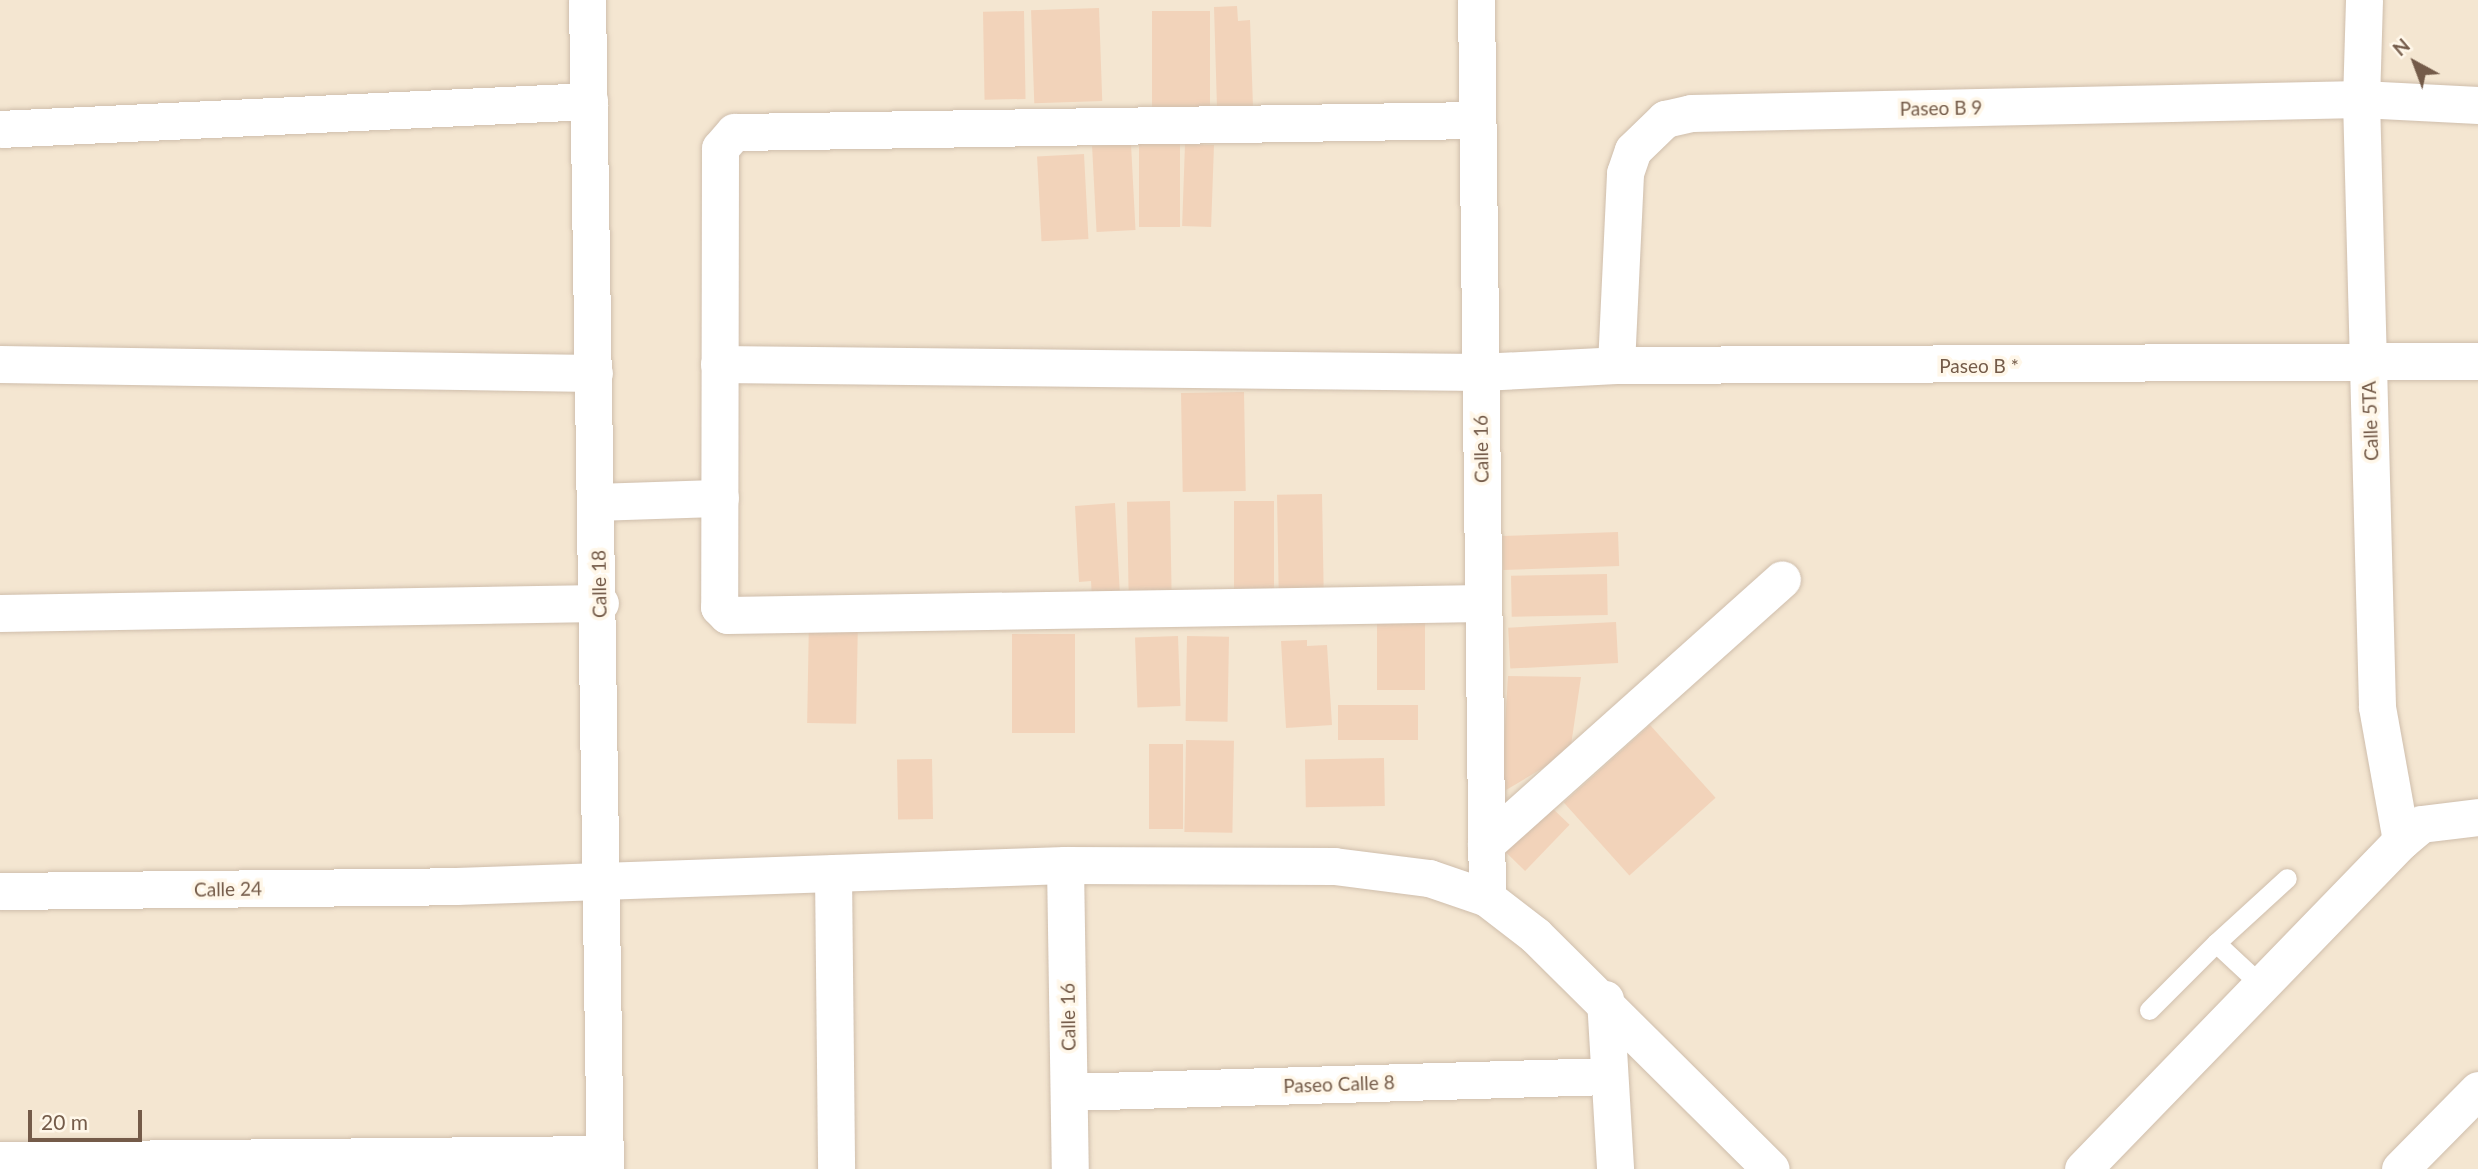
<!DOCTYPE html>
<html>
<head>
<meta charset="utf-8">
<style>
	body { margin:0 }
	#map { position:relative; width:2478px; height:1169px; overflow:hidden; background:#fcf4e2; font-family:Lato,sans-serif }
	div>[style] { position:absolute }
	.residential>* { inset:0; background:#f4e6d1; transform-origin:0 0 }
	.building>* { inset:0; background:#f2d3ba; transform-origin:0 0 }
	.roads { filter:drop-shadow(0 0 2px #cfbeac) drop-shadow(0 0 2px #cfbeac) }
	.service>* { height:19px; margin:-9.5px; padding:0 9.5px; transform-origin:9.5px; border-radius:9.5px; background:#fff }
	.minor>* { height:37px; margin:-18.5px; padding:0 18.5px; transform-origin:18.5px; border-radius:18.5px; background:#fff }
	span { translate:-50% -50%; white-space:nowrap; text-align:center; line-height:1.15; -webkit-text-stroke:7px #fff7e9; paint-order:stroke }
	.street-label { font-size:19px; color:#745b49 }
	.north { position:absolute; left:2380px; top:28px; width:70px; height:70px; -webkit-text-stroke:5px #fff7e9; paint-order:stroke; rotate:319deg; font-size:19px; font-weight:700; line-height:28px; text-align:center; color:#745b49 }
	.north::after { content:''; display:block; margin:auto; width:24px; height:32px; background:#745b49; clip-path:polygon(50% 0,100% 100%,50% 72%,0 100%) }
	.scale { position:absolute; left:28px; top:1110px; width:114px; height:32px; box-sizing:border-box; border:4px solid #745b49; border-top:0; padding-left:9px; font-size:21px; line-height:24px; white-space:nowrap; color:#745b49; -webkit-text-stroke:5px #fff7e9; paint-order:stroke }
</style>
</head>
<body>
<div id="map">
	<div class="residential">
		<i style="left:0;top:0;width:2478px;height:1169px"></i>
	</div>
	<div class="building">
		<i style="clip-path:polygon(1237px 6px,1238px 21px,1250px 20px,1253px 107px,1217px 108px,1214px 7px)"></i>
		<i style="left:1099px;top:8px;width:93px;height:68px;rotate:88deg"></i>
		<i style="left:1024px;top:11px;width:88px;height:41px;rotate:89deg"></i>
		<i style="left:1210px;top:11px;width:99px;height:58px;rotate:90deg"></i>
		<i style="left:1180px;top:142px;width:85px;height:41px;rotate:90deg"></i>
		<i style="left:1131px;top:144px;width:86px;height:39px;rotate:87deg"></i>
		<i style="left:1185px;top:144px;width:29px;height:82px;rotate:2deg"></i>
		<i style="left:1084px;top:154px;width:85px;height:47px;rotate:87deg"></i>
		<i style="left:1244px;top:392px;width:99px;height:63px;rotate:89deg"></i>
		<i style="left:1322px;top:494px;width:106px;height:45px;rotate:89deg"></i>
		<i style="left:1170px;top:501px;width:104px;height:43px;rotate:89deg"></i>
		<i style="left:1234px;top:501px;width:40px;height:102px"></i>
		<i style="clip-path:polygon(1115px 503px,1120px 596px,1092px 598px,1091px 581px,1079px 582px,1075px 506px)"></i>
		<i style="left:1618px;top:532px;width:34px;height:116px;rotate:88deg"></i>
		<i style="left:1607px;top:574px;width:41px;height:96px;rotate:89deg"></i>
		<i style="left:1377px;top:609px;width:48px;height:81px"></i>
		<i style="left:809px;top:617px;width:49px;height:106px;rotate:1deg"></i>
		<i style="left:1616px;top:622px;width:41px;height:108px;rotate:87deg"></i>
		<i style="left:1012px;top:634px;width:63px;height:99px"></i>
		<i style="left:1178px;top:636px;width:70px;height:43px;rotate:88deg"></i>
		<i style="left:1187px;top:636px;width:42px;height:85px;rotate:1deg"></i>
		<i style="clip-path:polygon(1307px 640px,1307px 646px,1327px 645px,1332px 725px,1286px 728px,1281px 641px)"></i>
		<i style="clip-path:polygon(1508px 676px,1581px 677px,1570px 752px,1501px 793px)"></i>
		<i style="left:1418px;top:705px;width:35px;height:80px;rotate:90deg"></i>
		<i style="left:1650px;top:725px;width:98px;height:116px;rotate:48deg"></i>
		<i style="left:1186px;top:740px;width:48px;height:92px;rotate:1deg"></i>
		<i style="left:1149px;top:744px;width:34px;height:85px"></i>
		<i style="left:1384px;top:758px;width:48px;height:79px;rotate:89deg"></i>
		<i style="left:932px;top:759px;width:60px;height:35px;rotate:89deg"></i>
		<i style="left:1548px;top:804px;width:30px;height:64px;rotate:44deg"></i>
	</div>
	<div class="roads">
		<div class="service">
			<i style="left:2216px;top:943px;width:96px;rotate:-42.5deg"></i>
			<i style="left:2149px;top:1010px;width:95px;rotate:-45deg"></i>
			<i style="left:2216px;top:943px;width:62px;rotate:43deg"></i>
		</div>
		<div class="minor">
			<i style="left:587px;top:0;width:1169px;rotate:89.12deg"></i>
			<i style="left:1476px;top:0;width:898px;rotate:89.3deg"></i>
			<i style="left:2364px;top:0;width:99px;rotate:91.7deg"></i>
			<i style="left:2361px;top:99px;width:608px;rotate:88.49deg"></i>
			<i style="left:2377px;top:707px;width:136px;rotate:79.8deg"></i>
			<i style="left:1477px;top:120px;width:743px;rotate:179.07deg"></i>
			<i style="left:734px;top:132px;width:21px;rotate:131deg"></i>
			<i style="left:720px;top:148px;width:459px;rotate:90.1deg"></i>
			<i style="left:719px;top:607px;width:11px;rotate:45deg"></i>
			<i style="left:727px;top:615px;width:756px;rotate:-0.91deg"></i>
			<i style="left:0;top:129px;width:590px;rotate:-2.72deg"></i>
			<i style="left:0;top:364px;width:594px;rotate:0.87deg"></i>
			<i style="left:719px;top:364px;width:761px;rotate:0.6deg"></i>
			<i style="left:1480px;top:372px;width:136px;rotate:-2.9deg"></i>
			<i style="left:1616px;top:365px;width:862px;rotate:-0.27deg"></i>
			<i style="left:1616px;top:365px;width:192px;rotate:-87.3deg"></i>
			<i style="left:1625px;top:173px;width:24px;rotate:-71deg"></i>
			<i style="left:1633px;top:150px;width:45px;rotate:-44.1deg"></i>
			<i style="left:1665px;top:119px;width:27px;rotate:-13deg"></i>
			<i style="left:1691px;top:113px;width:670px;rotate:-1.2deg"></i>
			<i style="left:2361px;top:99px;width:117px;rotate:2.9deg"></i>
			<i style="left:598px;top:502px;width:122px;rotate:-1.9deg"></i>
			<i style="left:0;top:613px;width:600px;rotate:-0.95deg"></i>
			<i style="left:1486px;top:844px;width:397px;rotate:-41.8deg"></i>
			<i style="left:1065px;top:865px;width:304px;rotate:89.1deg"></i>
			<i style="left:833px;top:873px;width:296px;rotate:89.4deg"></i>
			<i style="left:0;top:891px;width:456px;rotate:-0.6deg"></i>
			<i style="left:456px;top:886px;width:609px;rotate:-1.97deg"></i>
			<i style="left:1065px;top:865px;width:269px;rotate:0.2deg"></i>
			<i style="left:1334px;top:866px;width:96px;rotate:7.2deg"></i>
			<i style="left:1429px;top:878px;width:61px;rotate:19deg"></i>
			<i style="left:1487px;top:898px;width:61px;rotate:37.6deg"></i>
			<i style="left:1535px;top:935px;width:332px;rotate:44.8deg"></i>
			<i style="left:1605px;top:999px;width:170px;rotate:86.6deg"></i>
			<i style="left:1069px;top:1092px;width:540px;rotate:-1.7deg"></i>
			<i style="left:0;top:1160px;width:605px;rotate:-0.57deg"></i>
			<i style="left:2083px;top:1169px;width:457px;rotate:-45.9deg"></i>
			<i style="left:2401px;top:841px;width:26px;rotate:-40deg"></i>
			<i style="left:2421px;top:824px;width:57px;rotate:-7deg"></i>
			<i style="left:2400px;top:1169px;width:111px;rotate:-45.4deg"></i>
		</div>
	</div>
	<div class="street-label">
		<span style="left:1941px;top:108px;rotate:-1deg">Paseo B 9</span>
		<span style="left:1979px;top:366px">Paseo B *</span>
		<span style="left:2370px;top:421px;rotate:-92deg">Calle 5TA</span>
		<span style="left:1481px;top:449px;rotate:-91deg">Calle 16</span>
		<span style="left:599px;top:584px;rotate:-91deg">Calle 18</span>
		<span style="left:228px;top:889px;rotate:-1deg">Calle 24</span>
		<span style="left:1068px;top:1017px;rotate:-91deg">Calle 16</span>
		<span style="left:1339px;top:1084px;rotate:-2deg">Paseo Calle 8</span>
	</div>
	<div class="north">N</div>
	<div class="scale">20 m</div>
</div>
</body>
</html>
